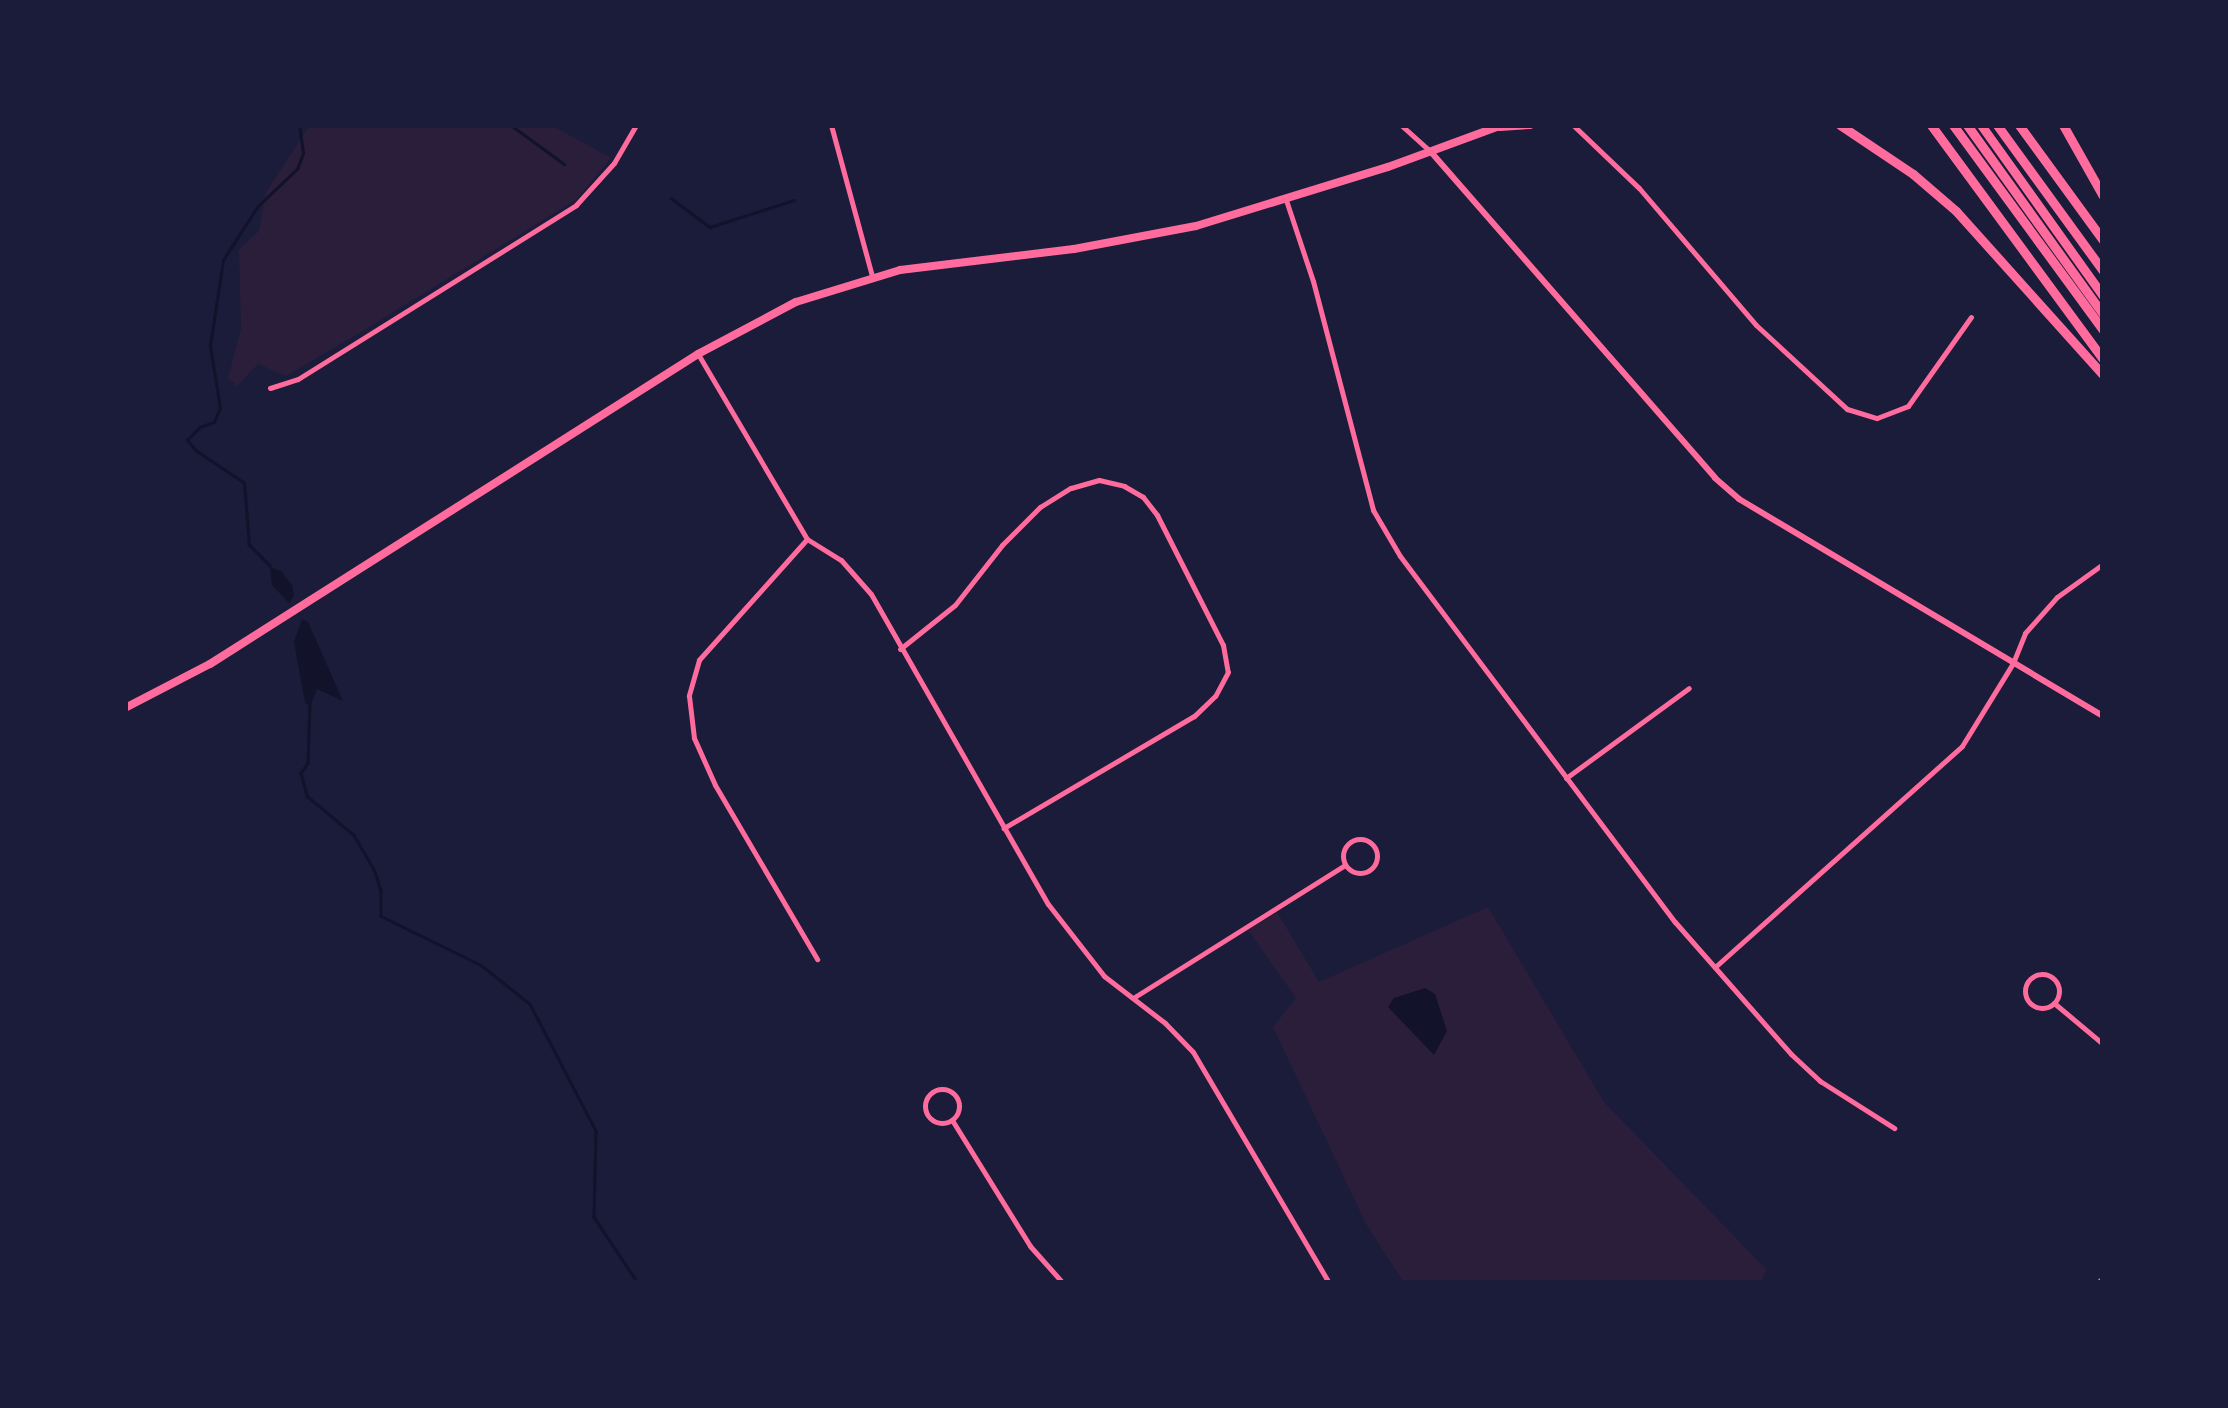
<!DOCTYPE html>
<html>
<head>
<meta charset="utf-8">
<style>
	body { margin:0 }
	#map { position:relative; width:2228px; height:1408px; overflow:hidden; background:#1b1b3a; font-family:Roboto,sans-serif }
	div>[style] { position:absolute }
	.green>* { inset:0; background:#2a1e3b }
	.water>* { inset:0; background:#12122b }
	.stream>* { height:2.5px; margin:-1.25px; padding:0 1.25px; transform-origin:1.25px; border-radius:1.25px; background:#12122b }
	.minor>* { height:5px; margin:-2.5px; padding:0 2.5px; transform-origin:2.5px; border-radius:2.5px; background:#ff6b9d }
	.minor>.ring { margin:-2.5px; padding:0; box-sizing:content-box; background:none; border:5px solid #ff6b9d; border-radius:50% }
	.tertiary>* { height:6px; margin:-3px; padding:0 3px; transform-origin:3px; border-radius:3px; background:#ff6b9d }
	.secondary>* { height:8px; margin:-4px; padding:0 4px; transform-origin:4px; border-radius:4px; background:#ff6b9d }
	.motorway>* { height:9px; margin:-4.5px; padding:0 4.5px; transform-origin:4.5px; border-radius:4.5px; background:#ff6b9d }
	span { translate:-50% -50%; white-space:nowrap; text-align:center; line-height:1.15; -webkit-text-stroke:8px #1b1b3a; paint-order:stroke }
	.frame { position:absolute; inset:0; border:128px solid #1b1b3a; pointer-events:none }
</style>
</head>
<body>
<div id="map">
	<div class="green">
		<i style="clip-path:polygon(310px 125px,551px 125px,611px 158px,577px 199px,356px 335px,286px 376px,258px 364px,237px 386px,228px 378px,241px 329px,239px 249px,259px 231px,266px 192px)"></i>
		<i style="clip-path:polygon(1488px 907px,1604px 1102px,1767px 1270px,1760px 1283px,1404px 1283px,1366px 1224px,1273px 1027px,1296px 998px,1248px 930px,1277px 912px,1319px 982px)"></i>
	</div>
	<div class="water">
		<i style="clip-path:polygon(270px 567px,281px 571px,292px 585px,294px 596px,289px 603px,272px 585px)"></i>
		<i style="clip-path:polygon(302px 619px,308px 622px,343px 701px,317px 689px,312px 702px,307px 705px,305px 702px,294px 642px)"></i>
		<i style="clip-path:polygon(1425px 988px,1435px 994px,1447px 1031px,1434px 1055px,1388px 1007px,1394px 998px)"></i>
	</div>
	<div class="stream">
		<i style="left:511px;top:125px;width:66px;rotate:36.3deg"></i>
		<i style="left:671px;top:198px;width:49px;rotate:36.6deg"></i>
		<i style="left:710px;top:227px;width:88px;rotate:-17.8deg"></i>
		<i style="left:270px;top:566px;width:30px;rotate:-135deg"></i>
		<i style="left:249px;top:545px;width:62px;rotate:-94.6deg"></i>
		<i style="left:244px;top:483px;width:58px;rotate:-146.3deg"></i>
		<i style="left:196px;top:451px;width:14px;rotate:-129deg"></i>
		<i style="left:187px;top:440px;width:18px;rotate:-45deg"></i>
		<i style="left:200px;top:427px;width:15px;rotate:-20deg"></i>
		<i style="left:214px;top:422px;width:15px;rotate:-67deg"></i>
		<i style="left:220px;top:408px;width:63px;rotate:-99.2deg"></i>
		<i style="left:210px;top:346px;width:87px;rotate:-81.4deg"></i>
		<i style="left:223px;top:260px;width:64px;rotate:-57.1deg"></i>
		<i style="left:258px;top:206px;width:54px;rotate:-43.5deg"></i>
		<i style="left:297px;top:169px;width:17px;rotate:-69deg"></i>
		<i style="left:303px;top:153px;width:28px;rotate:-98deg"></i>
		<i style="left:310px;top:701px;width:62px;rotate:91.8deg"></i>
		<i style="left:308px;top:763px;width:12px;rotate:125deg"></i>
		<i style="left:301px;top:773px;width:24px;rotate:75deg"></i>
		<i style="left:307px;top:796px;width:61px;rotate:39.7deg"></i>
		<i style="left:354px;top:835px;width:39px;rotate:60deg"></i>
		<i style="left:374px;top:869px;width:22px;rotate:72deg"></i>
		<i style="left:381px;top:890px;width:26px;rotate:90deg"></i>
		<i style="left:381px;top:916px;width:111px;rotate:26.1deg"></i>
		<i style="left:481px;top:965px;width:63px;rotate:38.5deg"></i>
		<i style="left:530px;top:1004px;width:143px;rotate:62.5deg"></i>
		<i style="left:596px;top:1131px;width:86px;rotate:91.3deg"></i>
		<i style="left:594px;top:1217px;width:79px;rotate:56.3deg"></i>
	</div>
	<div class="minor">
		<i style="left:831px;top:125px;width:156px;rotate:74.8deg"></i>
		<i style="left:1401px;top:125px;width:38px;rotate:42deg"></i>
		<i style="left:1573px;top:125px;width:91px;rotate:43.7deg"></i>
		<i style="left:1639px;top:188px;width:180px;rotate:49.5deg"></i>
		<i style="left:1756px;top:325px;width:124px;rotate:42.7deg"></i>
		<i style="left:1847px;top:409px;width:31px;rotate:17deg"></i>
		<i style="left:1877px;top:418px;width:33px;rotate:-21deg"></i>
		<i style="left:1908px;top:406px;width:109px;rotate:-54.7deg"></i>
		<i style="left:1286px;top:200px;width:85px;rotate:71.6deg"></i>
		<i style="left:1313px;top:281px;width:237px;rotate:75.3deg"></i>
		<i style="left:1373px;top:510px;width:53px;rotate:59.6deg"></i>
		<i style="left:1400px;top:556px;width:458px;rotate:53.1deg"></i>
		<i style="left:1675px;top:922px;width:176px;rotate:48.7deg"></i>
		<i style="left:1791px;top:1054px;width:40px;rotate:43deg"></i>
		<i style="left:1820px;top:1081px;width:88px;rotate:32.4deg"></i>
		<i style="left:698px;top:354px;width:215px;rotate:59.5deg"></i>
		<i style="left:807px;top:539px;width:40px;rotate:32deg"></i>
		<i style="left:841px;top:560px;width:45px;rotate:48.6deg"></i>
		<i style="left:871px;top:594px;width:357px;rotate:60.3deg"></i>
		<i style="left:1048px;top:904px;width:91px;rotate:52.1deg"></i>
		<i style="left:1104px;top:976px;width:77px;rotate:37.6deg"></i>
		<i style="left:1165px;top:1023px;width:40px;rotate:46deg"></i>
		<i style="left:1193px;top:1052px;width:268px;rotate:59.5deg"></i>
		<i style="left:270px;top:388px;width:29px;rotate:-18deg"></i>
		<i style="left:298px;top:379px;width:328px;rotate:-32deg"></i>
		<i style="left:576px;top:205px;width:57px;rotate:-47.9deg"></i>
		<i style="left:614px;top:163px;width:44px;rotate:-59.9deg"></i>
		<i style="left:807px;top:539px;width:162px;rotate:131.8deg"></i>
		<i style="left:699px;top:660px;width:37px;rotate:106deg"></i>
		<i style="left:689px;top:696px;width:42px;rotate:83.2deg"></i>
		<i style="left:694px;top:738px;width:51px;rotate:65.9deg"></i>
		<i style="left:715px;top:785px;width:202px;rotate:59.6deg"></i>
		<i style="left:900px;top:649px;width:70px;rotate:-38.7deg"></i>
		<i style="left:955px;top:605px;width:76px;rotate:-51.9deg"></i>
		<i style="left:1002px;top:545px;width:54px;rotate:-45deg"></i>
		<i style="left:1040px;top:507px;width:36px;rotate:-32deg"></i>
		<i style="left:1071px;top:488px;width:29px;rotate:-16deg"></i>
		<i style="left:1099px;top:480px;width:26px;rotate:13deg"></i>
		<i style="left:1124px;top:486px;width:22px;rotate:30deg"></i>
		<i style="left:1143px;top:497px;width:23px;rotate:52deg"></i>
		<i style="left:1157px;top:515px;width:146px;rotate:63.1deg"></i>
		<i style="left:1223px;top:645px;width:27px;rotate:80deg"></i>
		<i style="left:1228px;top:672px;width:27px;rotate:118deg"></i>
		<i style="left:1215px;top:696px;width:29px;rotate:136deg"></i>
		<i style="left:1194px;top:716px;width:221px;rotate:149.5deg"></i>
		<i style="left:1566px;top:778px;width:152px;rotate:-36.2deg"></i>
		<i class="ring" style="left:1343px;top:839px;width:29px;height:29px"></i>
		<i style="left:1715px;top:967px;width:331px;rotate:-41.8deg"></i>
		<i style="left:1962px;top:746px;width:97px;rotate:-58.4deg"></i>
		<i style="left:2013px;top:663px;width:32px;rotate:-68deg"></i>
		<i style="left:2025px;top:633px;width:48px;rotate:-48.4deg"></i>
		<i style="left:2057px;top:597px;width:57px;rotate:-35.7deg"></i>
		<i class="ring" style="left:2025px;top:974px;width:29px;height:29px"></i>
		<i style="left:1133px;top:998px;width:250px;rotate:-32.1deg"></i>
		<i style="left:2054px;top:1003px;width:64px;rotate:39.9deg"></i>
		<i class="ring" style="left:925px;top:1089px;width:29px;height:29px"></i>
		<i style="left:952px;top:1120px;width:148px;rotate:58.2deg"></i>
		<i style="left:1030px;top:1246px;width:50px;rotate:48.3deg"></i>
		<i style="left:2097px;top:1283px;width:8px;rotate:-40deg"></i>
	</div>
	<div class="tertiary">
		<i style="left:1431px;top:152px;width:432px;rotate:48.9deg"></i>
		<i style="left:1715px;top:478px;width:32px;rotate:41deg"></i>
		<i style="left:1739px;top:499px;width:424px;rotate:30.8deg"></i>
	</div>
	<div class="secondary">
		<i style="left:1500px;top:127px;width:30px;rotate:-4deg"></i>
		<i style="left:125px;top:708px;width:96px;rotate:-27.4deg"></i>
		<i style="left:210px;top:664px;width:578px;rotate:-32.43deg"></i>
		<i style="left:698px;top:354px;width:111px;rotate:-28deg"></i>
		<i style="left:796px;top:302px;width:109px;rotate:-17.1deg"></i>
		<i style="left:900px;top:270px;width:175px;rotate:-6.9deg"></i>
		<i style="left:1074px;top:249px;width:124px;rotate:-10.7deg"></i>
		<i style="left:1196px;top:226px;width:201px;rotate:-17.1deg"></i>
		<i style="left:1388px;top:167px;width:121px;rotate:-20.2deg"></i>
	</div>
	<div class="motorway">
		<i style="left:1840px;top:125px;width:88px;rotate:33.9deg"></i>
		<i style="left:1913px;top:174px;width:57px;rotate:40.7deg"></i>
		<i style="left:1956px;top:211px;width:220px;rotate:48.1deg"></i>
		<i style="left:1931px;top:125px;width:290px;rotate:53.7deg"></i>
		<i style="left:1953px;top:125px;width:254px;rotate:53.8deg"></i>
		<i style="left:1967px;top:125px;width:233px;rotate:54.3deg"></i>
		<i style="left:1981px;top:125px;width:210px;rotate:54.5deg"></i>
		<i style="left:1997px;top:125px;width:180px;rotate:54deg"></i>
		<i style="left:2019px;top:125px;width:142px;rotate:53.9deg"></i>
		<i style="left:2063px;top:125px;width:81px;rotate:60.6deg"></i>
	</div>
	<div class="frame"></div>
</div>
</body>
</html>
